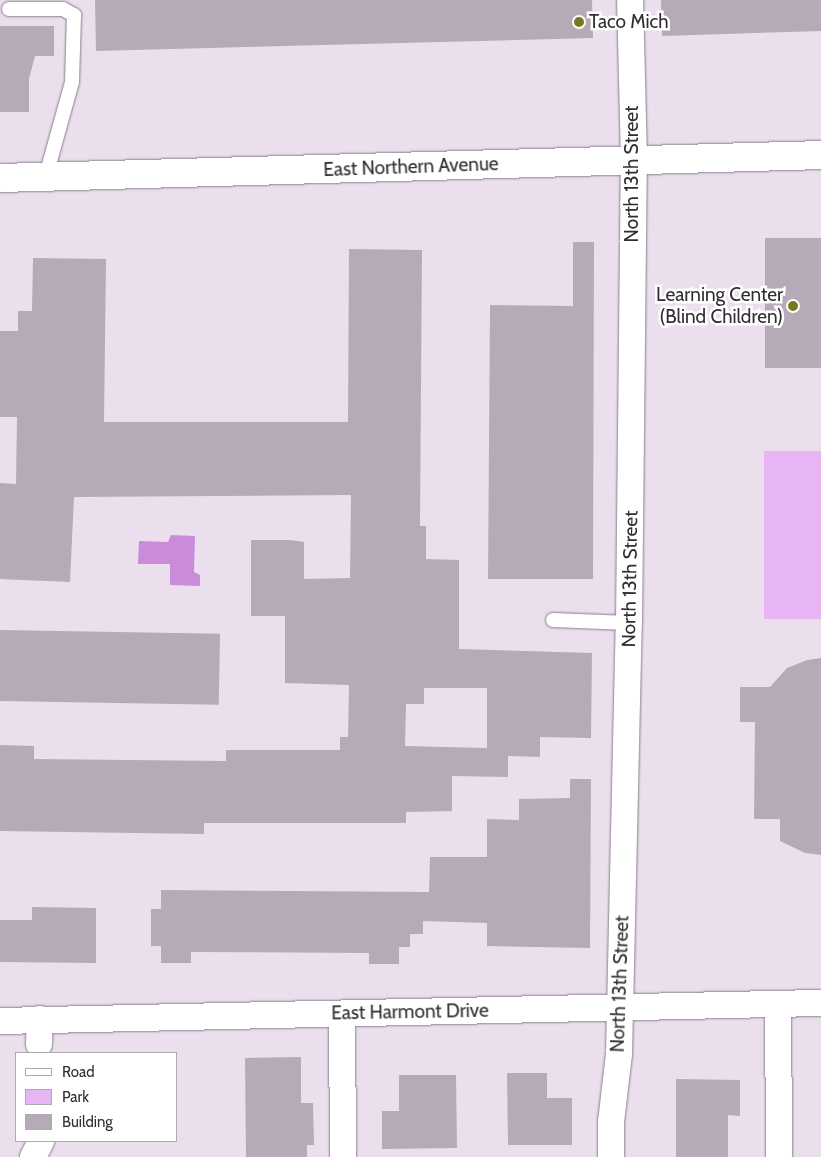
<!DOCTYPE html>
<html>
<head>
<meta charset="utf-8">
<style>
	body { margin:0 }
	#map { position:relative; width:821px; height:1157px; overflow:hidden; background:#ebdfee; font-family:Cabin,sans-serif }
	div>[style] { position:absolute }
	.green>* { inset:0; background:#e7b5f3; transform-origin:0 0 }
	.water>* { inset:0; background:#ca8bd9 }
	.building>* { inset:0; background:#b6aab8; transform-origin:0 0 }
	.roads { filter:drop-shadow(0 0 1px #8a7e8c) drop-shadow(0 0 1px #8a7e8c) }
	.service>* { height:14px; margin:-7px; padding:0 7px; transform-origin:7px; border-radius:7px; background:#fff }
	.minor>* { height:26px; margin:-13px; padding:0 13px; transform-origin:13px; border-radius:13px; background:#fff }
	.primary>* { height:28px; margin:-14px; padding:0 14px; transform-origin:14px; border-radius:14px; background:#fff }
	.dots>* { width:14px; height:14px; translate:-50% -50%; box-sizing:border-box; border:2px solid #fff; border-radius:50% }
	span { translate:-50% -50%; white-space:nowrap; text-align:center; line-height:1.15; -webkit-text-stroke:5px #fff; paint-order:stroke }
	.poi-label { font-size:19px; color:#312d32 }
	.left { translate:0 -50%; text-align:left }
	.right { translate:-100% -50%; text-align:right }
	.street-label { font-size:19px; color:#312d32 }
	.legend { position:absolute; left:15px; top:1052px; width:162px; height:90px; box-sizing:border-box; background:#fff; border:1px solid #adabad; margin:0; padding:6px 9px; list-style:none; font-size:15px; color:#312d32 }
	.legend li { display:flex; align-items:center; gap:10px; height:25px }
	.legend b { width:25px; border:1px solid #adabad }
</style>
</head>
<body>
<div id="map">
	<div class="green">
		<i style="left:764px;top:451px;width:57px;height:168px"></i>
	</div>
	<div class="water">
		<i style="clip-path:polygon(171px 535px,195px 536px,194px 572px,200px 575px,200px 586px,170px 585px,170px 564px,138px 564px,139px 541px,168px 542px)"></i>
	</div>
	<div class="building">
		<i style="clip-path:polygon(95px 0,592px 0,593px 38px,96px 51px)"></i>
		<i style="clip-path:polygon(661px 0,821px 0,821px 31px,662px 36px)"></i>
		<i style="clip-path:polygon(0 26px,54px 26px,54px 56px,35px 56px,29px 79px,29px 112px,0 112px)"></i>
		<i style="left:821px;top:238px;width:130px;height:56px;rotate:90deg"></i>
		<i style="clip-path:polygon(573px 242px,594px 242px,593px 579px,488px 579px,490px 305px,573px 306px)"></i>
		<i style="clip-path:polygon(evenodd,349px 249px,422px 250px,420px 526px,426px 526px,426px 559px,459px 560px,459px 649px,592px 653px,591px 738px,540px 737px,540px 757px,508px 756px,508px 777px,452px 776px,452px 811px,406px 812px,406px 823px,204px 823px,204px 834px,0 831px,0 745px,34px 746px,34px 759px,226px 761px,226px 750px,340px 750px,340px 737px,348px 737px,349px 685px,285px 683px,285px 616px,251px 616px,251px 540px,290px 540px,304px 542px,304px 579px,350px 578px,351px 495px,74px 497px,70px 582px,0 579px,0 483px,16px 484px,17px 417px,0 417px,0 331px,18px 331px,18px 311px,32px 311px,33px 258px,106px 259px,104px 422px,348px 422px,349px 249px,424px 688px,487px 688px,487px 748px,405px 746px,406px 704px,424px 704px,424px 688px)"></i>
		<i style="left:0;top:630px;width:220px;height:71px;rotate:1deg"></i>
		<i style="clip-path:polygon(821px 658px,821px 855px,805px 853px,780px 841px,780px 819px,754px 819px,755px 722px,740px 722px,740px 687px,770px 687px,787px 668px,807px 660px)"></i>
		<i style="clip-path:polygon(570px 779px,591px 779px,590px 948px,487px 946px,487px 923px,423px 921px,423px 934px,410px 934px,410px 947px,399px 947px,399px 964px,369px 964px,369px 953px,191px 952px,191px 963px,161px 963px,161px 946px,151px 946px,151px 909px,161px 909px,161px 890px,429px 892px,430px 857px,487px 857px,487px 819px,519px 820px,519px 799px,570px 798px)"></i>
		<i style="clip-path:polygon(32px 907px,96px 908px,96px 963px,0 962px,0 920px,32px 920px)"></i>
		<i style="clip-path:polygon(301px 1057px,301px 1103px,313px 1103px,314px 1145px,307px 1145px,307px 1157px,246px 1157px,245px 1058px)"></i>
		<i style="clip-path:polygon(507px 1073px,547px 1073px,547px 1098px,572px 1098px,572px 1145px,508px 1145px)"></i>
		<i style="clip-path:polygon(399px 1075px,456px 1075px,457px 1148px,382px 1149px,382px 1111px,399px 1111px)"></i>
		<i style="clip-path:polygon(676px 1079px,740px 1080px,740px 1116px,728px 1115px,728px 1157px,676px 1157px)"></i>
	</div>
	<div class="roads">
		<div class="service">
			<i style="left:9px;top:9px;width:54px"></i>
			<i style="left:63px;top:9px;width:13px;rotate:29deg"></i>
			<i style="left:74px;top:15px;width:67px;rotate:91.7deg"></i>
			<i style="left:72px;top:82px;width:98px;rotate:105.5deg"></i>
			<i style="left:553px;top:620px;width:76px;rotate:2.3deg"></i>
		</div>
		<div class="minor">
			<i style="left:778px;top:1004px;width:153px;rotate:89.6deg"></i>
			<i style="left:342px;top:1014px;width:143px;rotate:89.6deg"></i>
			<i style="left:0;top:1021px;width:821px;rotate:-1.26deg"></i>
			<i style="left:39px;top:1044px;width:25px;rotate:-88deg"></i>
			<i style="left:33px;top:1157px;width:18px;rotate:-63deg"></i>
			<i style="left:611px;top:1157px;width:35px;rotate:-90deg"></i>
			<i style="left:611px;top:1122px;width:68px;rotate:-83.3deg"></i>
			<i style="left:619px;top:1054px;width:431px;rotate:-88.7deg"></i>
			<i style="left:629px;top:623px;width:462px;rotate:-89.4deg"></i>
			<i style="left:634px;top:161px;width:161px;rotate:-91.4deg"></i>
		</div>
		<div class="primary">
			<i style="left:0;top:178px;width:821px;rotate:-1.6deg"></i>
		</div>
	</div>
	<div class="dots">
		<i style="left:579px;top:22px;background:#77781f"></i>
		<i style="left:793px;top:306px;background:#77781f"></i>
	</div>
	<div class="poi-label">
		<span class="left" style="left:589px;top:22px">Taco Mich</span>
		<span class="right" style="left:783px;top:306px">Learning Center<br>(Blind Children)</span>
	</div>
	<div class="street-label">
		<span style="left:411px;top:167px;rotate:-2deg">East Northern Avenue</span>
		<span style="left:632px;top:174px;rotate:-90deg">North 13th Street</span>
		<span style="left:630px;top:579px;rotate:-89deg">North 13th Street</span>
		<span style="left:620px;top:984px;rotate:-88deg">North 13th Street</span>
		<span style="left:410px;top:1012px;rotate:-1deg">East Harmont Drive</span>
	</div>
	<ul class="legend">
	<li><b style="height:6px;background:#fff"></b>Road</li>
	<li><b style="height:14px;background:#e7b5f3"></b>Park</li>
	<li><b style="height:14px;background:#b6aab8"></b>Building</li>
	</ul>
</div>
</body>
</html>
